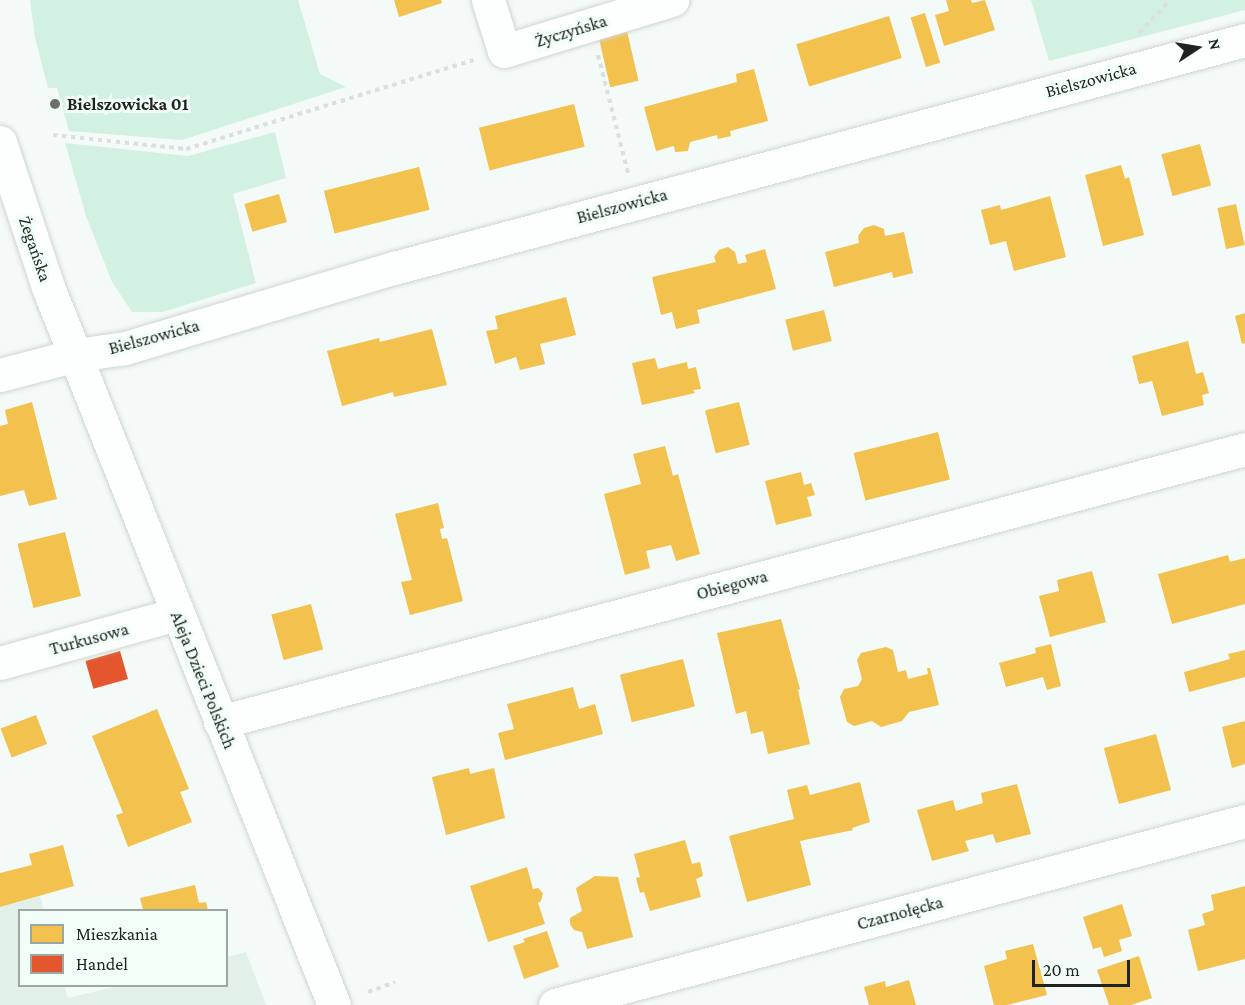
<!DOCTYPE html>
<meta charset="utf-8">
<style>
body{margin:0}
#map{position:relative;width:1245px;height:1005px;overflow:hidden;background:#f4faf7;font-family:"Crimson Pro",serif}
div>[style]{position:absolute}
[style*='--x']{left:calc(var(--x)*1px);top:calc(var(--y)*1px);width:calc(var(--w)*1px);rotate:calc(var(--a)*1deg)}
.built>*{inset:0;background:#e2f0ea}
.green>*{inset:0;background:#d3f1e3}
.homes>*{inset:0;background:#f2c14e;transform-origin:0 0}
.shops>*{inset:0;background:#e4572e;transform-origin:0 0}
.path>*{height:4px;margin-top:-2px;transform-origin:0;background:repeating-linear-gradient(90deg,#dcdfde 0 4.5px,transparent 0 9px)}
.roads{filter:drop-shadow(0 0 2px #d0d5d2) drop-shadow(0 0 2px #d0d5d2)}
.minor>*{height:33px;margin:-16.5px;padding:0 16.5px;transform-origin:16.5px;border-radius:16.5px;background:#fdfefe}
.tertiary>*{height:33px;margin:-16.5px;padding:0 16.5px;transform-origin:16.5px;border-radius:16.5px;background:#fdfefe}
.dots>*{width:16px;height:16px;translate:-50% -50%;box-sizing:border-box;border:3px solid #f0fef7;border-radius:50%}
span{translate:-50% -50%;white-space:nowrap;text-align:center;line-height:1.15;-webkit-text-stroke:6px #f0fef7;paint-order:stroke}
.street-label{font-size:18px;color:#1f2422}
.poi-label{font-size:18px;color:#1f2422;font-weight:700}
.left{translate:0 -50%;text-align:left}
.legend{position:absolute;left:18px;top:909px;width:210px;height:78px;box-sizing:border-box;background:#f0fef7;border:2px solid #9ca7a2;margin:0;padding:8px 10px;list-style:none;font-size:18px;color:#1f2422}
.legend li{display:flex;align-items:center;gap:12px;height:30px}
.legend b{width:30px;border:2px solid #9ca7a2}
.north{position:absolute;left:1167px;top:18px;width:60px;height:60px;-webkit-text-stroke:4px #f0fef7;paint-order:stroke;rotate:78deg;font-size:16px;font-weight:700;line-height:24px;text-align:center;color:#1f2422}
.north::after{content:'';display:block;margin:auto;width:21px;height:27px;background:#1f2422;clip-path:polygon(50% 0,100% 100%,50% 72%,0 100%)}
.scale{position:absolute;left:1032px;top:960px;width:98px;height:27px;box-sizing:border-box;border:3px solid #1f2422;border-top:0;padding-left:8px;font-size:18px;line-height:21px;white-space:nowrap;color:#1f2422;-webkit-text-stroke:4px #f0fef7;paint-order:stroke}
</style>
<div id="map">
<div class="built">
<i style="clip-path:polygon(40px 896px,44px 910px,20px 910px,20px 986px,64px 986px,68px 998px,118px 986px,226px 986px,227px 957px,246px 952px,266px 1005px,0 1005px,0 907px)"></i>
</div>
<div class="green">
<i style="clip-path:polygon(30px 0,298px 0,320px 74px,346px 87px,182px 140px,69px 131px,57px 88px,48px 88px,35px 38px)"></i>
<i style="clip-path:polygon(1031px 0,1245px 0,1245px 10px,1049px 61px)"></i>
<i style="clip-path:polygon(275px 132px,286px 178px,233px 194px,256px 283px,163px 312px,132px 312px,112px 282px,86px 216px,65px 143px,188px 156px)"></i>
</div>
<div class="homes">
<i style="clip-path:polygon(394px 0,441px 0,442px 3px,399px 17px)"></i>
<i style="clip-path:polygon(946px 0,971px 0,972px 3px,985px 0,995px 30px,944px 46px,935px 15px,949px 11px)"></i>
<i style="left:925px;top:13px;width:52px;height:15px;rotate:73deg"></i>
<i style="left:889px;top:16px;width:44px;height:97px;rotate:73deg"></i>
<i style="left:627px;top:31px;width:51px;height:29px;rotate:77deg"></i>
<i style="clip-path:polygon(754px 69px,768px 121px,730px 131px,731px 136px,718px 139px,717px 135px,690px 142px,688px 151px,675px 152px,674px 146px,656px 151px,644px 107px,737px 82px,736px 74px)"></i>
<i style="left:574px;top:104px;width:44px;height:98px;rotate:76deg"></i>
<i style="left:1200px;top:144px;width:43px;height:40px;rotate:75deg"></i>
<i style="clip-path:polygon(1121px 165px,1125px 179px,1129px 177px,1144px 235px,1103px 246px,1085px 175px)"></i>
<i style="left:419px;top:167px;width:44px;height:98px;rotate:76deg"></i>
<i style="left:279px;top:194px;width:29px;height:36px;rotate:74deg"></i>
<i style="clip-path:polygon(1050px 196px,1066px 257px,1014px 271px,1006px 241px,990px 245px,981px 210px,1000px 205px,1001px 210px)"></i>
<i style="left:1236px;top:204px;width:42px;height:19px;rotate:78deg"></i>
<i style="clip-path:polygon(874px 225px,884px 229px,885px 236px,904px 232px,913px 273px,893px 278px,892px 272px,834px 287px,825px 252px,859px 243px,858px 236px,864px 228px)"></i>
<i style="clip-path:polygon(728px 247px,735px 252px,738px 264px,747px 262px,745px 255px,765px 249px,776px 289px,697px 310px,700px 323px,676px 329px,672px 312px,661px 315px,652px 277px,716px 262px,714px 257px,719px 250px)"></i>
<i style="clip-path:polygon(566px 297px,576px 335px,540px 344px,545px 364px,520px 370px,516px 357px,495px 364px,486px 331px,498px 329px,495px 316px)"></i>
<i style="left:824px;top:310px;width:32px;height:40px;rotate:76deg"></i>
<i style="clip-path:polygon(1245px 313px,1245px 343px,1242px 344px,1235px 316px)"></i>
<i style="clip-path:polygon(432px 329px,447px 385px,394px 397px,393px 392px,342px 406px,327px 351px,379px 338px,380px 342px)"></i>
<i style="clip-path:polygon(1188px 341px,1196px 374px,1203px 372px,1209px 393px,1202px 395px,1204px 405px,1162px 416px,1152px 381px,1139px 384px,1132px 356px)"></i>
<i style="clip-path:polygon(655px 358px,658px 369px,687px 362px,688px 369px,696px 367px,701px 389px,693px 390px,695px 393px,642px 405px,632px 363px)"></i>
<i style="clip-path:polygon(32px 402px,57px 499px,29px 506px,24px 490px,0 496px,0 426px,8px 424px,5px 410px)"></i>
<i style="left:739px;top:402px;width:44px;height:35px;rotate:76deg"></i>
<i style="left:938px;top:432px;width:49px;height:87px;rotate:76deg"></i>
<i style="clip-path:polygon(665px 446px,673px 476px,678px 474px,700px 554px,676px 561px,671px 545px,646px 551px,650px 568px,625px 575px,604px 494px,641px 484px,633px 454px)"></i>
<i style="clip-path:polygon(801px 472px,804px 485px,811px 483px,815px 495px,807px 497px,812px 516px,776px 525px,765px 481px)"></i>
<i style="clip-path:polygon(438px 503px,444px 528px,440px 529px,442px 539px,447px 538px,463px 601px,410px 615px,401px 582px,412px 580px,395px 514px)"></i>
<i style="left:65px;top:532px;width:66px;height:49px;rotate:76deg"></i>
<i style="clip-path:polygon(1228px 555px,1230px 562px,1245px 558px,1245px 604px,1172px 624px,1158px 574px)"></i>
<i style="clip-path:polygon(1092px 571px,1106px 622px,1050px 637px,1039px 596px,1059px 591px,1057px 580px)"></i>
<i style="left:311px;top:604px;width:47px;height:41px;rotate:75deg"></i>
<i style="clip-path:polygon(781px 619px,800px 689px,798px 690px,810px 744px,768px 754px,763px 731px,751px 734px,746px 711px,736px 714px,717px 633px)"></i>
<i style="clip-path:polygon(1051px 644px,1061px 686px,1047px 690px,1043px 677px,1006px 687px,999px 663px,1036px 653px,1035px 648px)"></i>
<i style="clip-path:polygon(886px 647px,893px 650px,898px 672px,906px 670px,908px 679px,928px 674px,927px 668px,930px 668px,939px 705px,909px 712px,902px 721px,881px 727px,872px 721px,854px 726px,847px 722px,840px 697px,844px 689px,858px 686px,862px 679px,857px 660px,861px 653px)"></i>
<i style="clip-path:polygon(1245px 650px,1245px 677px,1189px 692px,1184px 672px,1230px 659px,1228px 654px)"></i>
<i style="left:683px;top:659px;width:49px;height:65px;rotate:76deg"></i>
<i style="clip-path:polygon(573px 687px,579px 709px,595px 704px,603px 734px,505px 760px,498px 733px,514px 729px,507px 704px)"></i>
<i style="clip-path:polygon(157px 709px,189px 789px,180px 792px,192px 822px,128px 847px,116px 815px,123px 813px,92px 736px)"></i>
<i style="left:36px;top:715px;width:31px;height:38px;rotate:69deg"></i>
<i style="clip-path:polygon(1245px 721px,1245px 764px,1232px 768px,1222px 727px)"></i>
<i style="left:1156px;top:734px;width:58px;height:54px;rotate:75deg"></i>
<i style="clip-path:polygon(469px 768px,470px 774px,494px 768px,505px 818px,446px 835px,432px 777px)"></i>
<i style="clip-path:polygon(860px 782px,870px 822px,852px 828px,853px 830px,800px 841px,811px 885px,747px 902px,729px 836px,794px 819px,787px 790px,807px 785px,810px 795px)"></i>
<i style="clip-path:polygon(1017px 784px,1031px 834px,996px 843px,993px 834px,965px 841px,969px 851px,932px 861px,917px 810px,953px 800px,956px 811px,983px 803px,981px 793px)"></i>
<i style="clip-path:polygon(685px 840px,692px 864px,700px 862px,703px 876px,696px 879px,701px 897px,650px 911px,644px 892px,640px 893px,636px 878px,640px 877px,634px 854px)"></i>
<i style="clip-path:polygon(63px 845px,74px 886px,0 907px,0 873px,32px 865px,29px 854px)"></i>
<i style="clip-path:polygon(527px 867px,533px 889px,538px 888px,543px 893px,541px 901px,538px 903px,545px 924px,488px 942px,470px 886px)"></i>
<i style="clip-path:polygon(595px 876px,618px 877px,633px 937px,587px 949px,582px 932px,574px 930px,570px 924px,570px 918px,582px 911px,576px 888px)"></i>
<i style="clip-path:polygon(195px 885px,199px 903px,206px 902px,208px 910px,143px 910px,140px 898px)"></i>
<i style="clip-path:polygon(1245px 886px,1245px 959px,1198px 971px,1188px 930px,1205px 925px,1202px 914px,1214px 910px,1211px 895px)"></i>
<i style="clip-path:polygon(1122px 904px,1132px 936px,1119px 940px,1122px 951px,1104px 957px,1101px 947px,1093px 949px,1083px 917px)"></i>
<i style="clip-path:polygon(547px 931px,559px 967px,524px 979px,513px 946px,525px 942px,523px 939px)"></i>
<i style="clip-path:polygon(1033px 944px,1047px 995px,1007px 1005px,994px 1005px,984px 966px,1007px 959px,1005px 951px)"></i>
<i style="clip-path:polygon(1139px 956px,1152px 998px,1131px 1005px,1109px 1005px,1097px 970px)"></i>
<i style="clip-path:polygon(909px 980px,916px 1005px,869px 1005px,864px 987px,885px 981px,886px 987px)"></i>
</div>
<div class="shops">
<i style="left:120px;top:651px;width:29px;height:36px;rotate:74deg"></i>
</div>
<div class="path">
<i style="--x:1139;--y:33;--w:45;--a:-46.8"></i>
<i style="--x:598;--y:55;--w:122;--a:75.7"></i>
<i style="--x:53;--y:135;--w:134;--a:6"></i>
<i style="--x:186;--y:149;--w:301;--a:-17.2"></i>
<i style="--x:368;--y:992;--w:29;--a:-20"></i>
</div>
<div class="roads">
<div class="minor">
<i style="--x:488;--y:0;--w:53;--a:72.6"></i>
<i style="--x:504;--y:51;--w:176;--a:-16.9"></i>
<i style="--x:0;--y:375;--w:79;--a:-14.7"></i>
<i style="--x:76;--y:355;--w:49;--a:-8.1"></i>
<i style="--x:125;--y:348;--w:281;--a:-16.6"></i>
<i style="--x:394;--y:268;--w:881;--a:-15"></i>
<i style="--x:0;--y:663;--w:184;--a:-15.5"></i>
<i style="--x:220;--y:722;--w:1061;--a:-14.91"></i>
<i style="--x:555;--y:1005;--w:714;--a:-14.93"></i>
</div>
<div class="tertiary">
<i style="--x:0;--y:142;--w:153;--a:71.7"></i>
<i style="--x:48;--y:287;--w:773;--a:68.28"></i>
</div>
</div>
<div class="dots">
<i style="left:55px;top:104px;background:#6a6f6d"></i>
</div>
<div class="street-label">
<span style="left:571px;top:31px;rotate:-17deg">Życzyńska</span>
<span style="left:1091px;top:80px;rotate:-15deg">Bielszowicka</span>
<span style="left:622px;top:206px;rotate:-15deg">Bielszowicka</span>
<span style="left:35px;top:249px;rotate:71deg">Żegańska</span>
<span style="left:154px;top:337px;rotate:-15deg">Bielszowicka</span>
<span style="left:732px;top:585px;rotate:-15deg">Obiegowa</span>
<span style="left:89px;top:639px;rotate:-15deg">Turkusowa</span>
<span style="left:203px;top:680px;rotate:68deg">Aleja Dzieci Polskich</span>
<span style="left:900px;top:913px;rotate:-15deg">Czarnołęcka</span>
</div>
<div class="poi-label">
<span class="left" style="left:67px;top:104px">Bielszowicka 01</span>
</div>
<ul class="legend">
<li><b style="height:16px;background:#f2c14e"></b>Mieszkania</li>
<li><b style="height:16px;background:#e4572e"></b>Handel</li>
</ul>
<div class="north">N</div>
<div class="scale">20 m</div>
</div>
